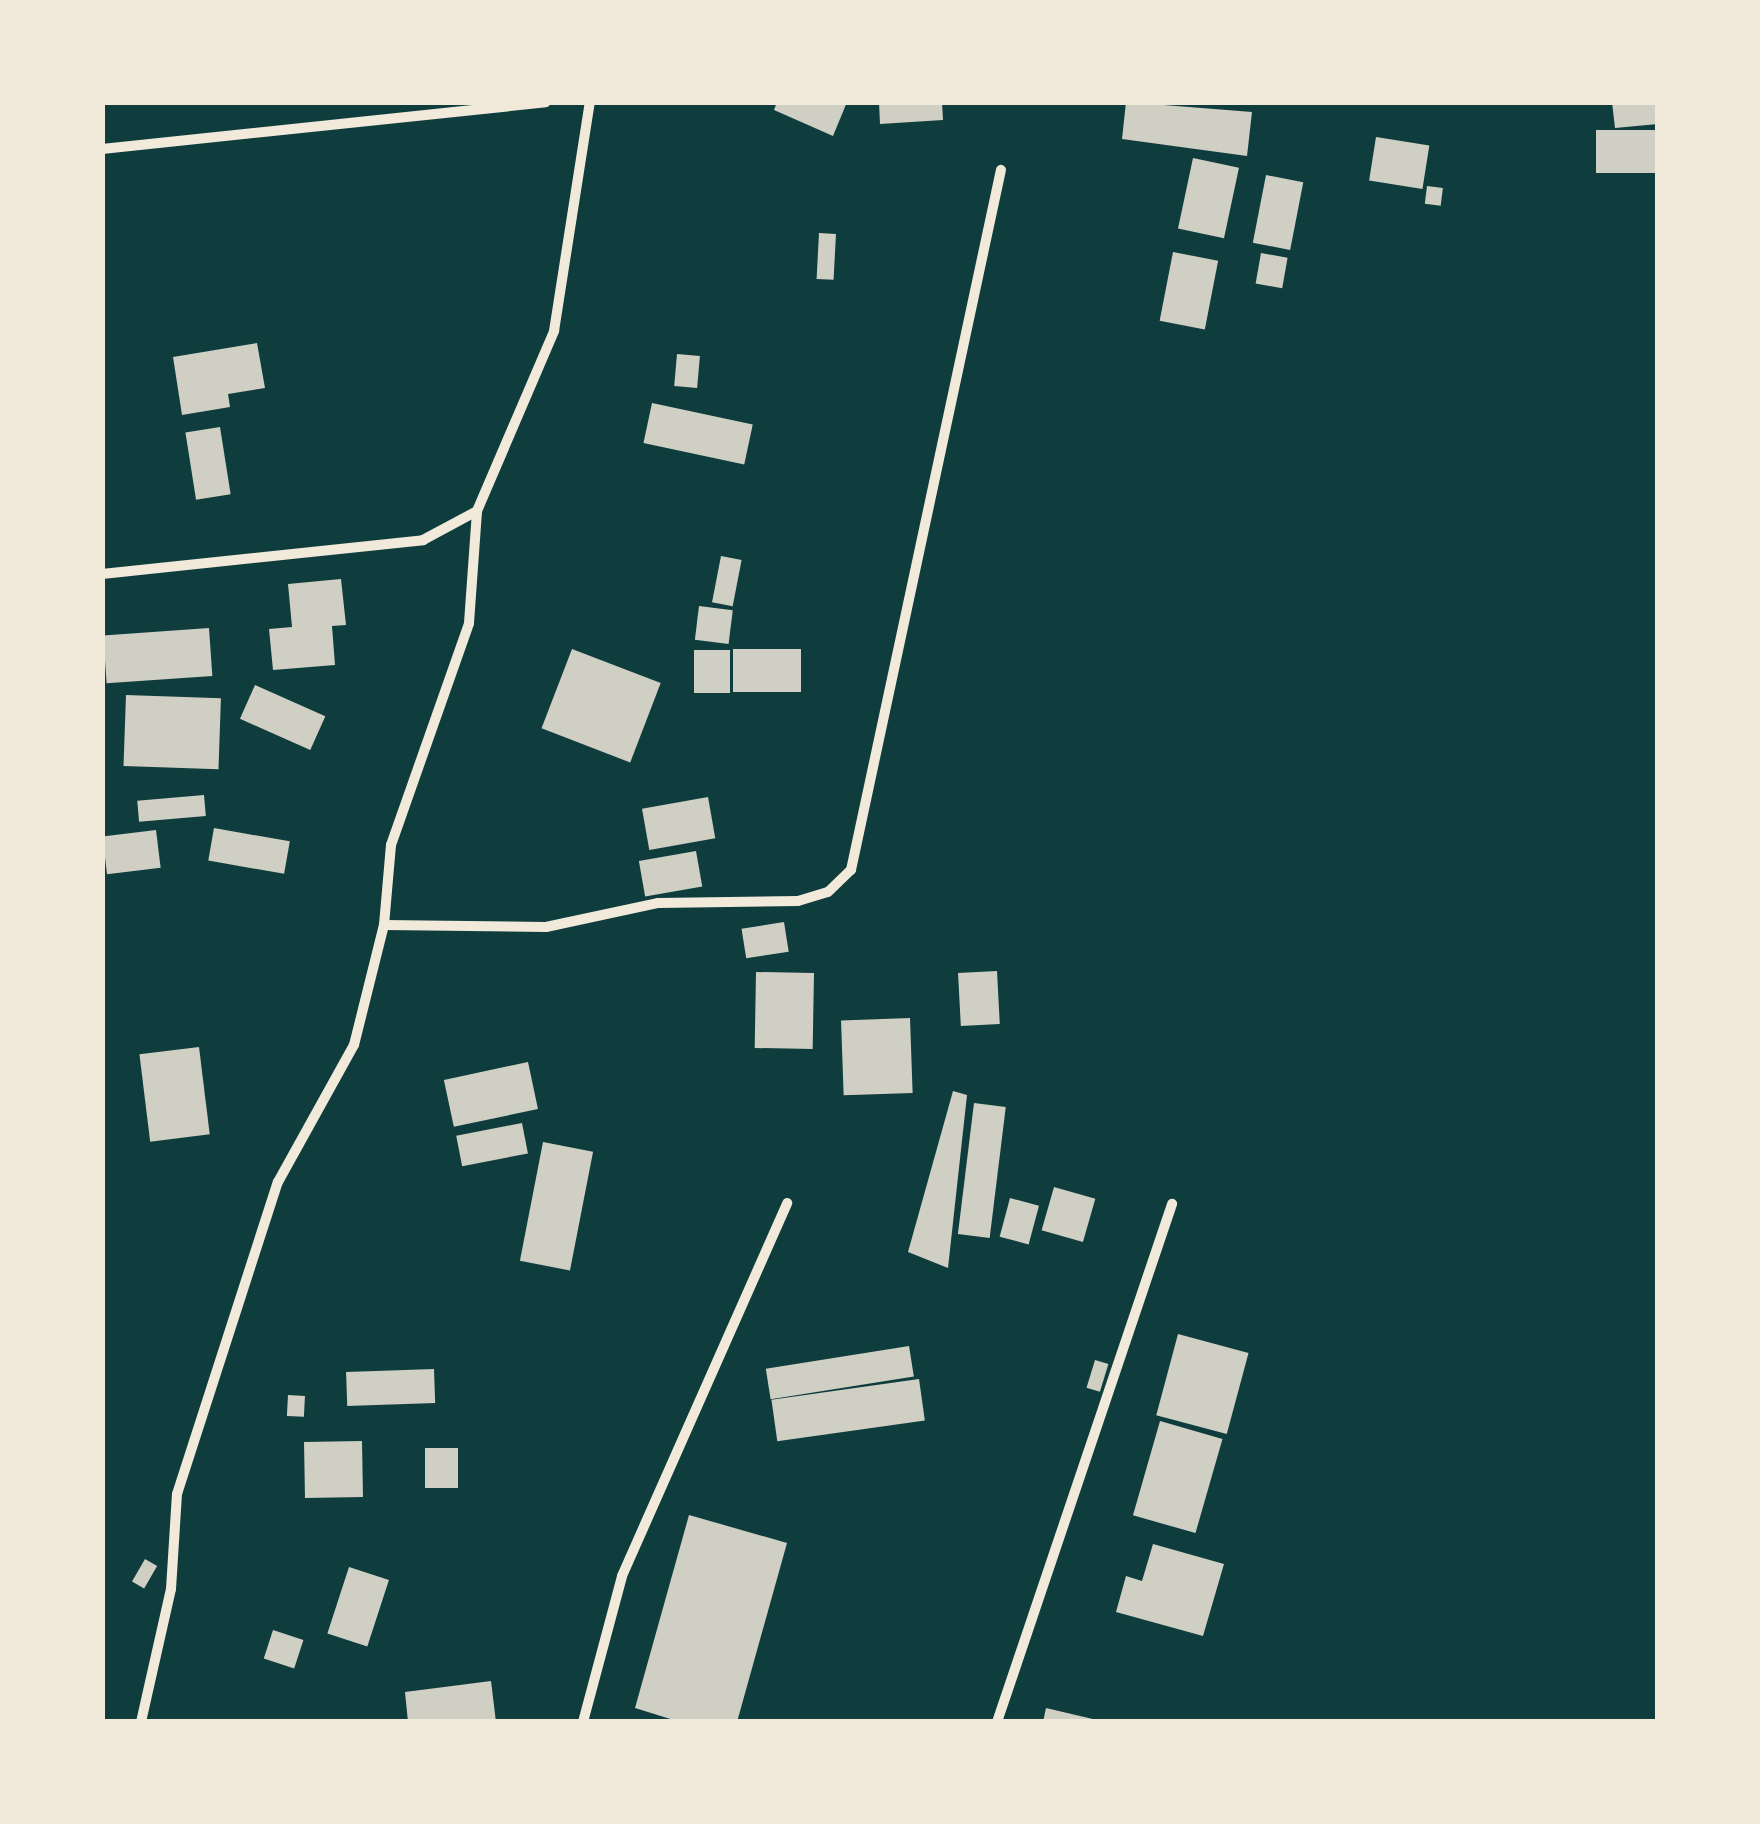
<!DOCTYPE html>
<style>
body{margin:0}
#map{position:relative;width:1760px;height:1824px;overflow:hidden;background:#0f3d3e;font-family:"Alegreya Sans",sans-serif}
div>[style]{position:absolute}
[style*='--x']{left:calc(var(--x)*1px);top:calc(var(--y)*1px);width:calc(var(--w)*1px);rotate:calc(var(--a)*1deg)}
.building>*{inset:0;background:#cfcfc3;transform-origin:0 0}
.minor>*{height:10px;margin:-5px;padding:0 5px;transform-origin:5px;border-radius:5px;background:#f1e9da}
span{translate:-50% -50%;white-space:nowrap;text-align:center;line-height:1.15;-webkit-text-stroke:10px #f1e9da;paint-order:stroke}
.frame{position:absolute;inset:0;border:105px solid #f1e9da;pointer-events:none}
</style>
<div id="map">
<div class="building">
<i style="clip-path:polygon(777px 102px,847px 102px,833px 136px,774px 110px)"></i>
<i style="clip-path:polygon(879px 102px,942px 102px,943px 120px,880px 124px)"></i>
<i style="clip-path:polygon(1126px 102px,1252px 112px,1247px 156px,1122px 139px)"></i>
<i style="clip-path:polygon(1612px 102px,1658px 102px,1658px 124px,1615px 128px)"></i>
<i style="left:1658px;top:130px;width:43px;height:62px;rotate:90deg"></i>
<i style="left:1376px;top:137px;width:54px;height:44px;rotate:9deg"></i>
<i style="left:1193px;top:158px;width:47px;height:72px;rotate:12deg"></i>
<i style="left:1266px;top:175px;width:38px;height:69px;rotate:11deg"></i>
<i style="left:1427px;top:186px;width:16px;height:18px;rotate:7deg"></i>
<i style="left:819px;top:233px;width:17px;height:46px;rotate:3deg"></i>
<i style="left:1173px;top:252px;width:46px;height:70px;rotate:11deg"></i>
<i style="left:1261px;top:253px;width:27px;height:31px;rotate:10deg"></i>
<i style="clip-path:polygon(257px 343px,265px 388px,228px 394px,230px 407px,182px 415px,173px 357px)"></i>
<i style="left:677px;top:354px;width:23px;height:32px;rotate:5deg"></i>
<i style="left:652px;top:403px;width:103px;height:41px;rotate:12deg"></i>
<i style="left:220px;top:427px;width:68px;height:35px;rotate:81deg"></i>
<i style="left:721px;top:556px;width:21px;height:47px;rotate:11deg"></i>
<i style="clip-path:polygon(341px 579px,346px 625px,332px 626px,335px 665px,273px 670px,269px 629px,292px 627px,288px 584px)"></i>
<i style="left:699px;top:606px;width:34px;height:34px;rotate:7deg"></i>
<i style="left:209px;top:628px;width:48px;height:106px;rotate:86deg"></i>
<i style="left:572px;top:649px;width:95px;height:85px;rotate:21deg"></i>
<i style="left:801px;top:649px;width:43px;height:68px;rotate:90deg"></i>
<i style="left:694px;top:650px;width:36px;height:43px"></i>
<i style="left:255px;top:685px;width:77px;height:37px;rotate:24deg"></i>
<i style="left:126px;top:695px;width:95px;height:71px;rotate:2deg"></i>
<i style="left:204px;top:795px;width:21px;height:67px;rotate:85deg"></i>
<i style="left:708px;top:797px;width:42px;height:67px;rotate:80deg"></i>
<i style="left:214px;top:828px;width:77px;height:33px;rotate:10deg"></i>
<i style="left:156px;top:830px;width:38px;height:54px;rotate:83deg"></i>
<i style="left:696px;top:851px;width:36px;height:58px;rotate:80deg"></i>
<i style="left:784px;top:922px;width:30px;height:43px;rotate:81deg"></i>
<i style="left:997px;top:971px;width:53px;height:39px;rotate:87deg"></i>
<i style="left:756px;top:972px;width:58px;height:76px;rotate:1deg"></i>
<i style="left:910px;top:1018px;width:75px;height:69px;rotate:88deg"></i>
<i style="left:199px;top:1047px;width:88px;height:60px;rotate:83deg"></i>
<i style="left:528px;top:1062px;width:48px;height:86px;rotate:78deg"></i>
<i style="clip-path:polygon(953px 1091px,967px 1095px,948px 1268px,908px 1252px)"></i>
<i style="left:974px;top:1103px;width:32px;height:132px;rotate:7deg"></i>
<i style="left:522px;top:1123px;width:31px;height:67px;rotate:79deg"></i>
<i style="left:543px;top:1142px;width:51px;height:121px;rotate:11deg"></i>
<i style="left:1054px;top:1187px;width:43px;height:45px;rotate:16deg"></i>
<i style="left:1010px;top:1198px;width:30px;height:40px;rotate:15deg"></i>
<i style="left:1178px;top:1334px;width:73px;height:84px;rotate:15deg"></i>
<i style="left:909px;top:1346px;width:31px;height:145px;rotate:81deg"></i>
<i style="left:1095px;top:1360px;width:14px;height:29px;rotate:17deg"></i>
<i style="left:434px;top:1369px;width:34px;height:88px;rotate:88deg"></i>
<i style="left:919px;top:1379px;width:42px;height:149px;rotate:82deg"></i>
<i style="left:288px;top:1395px;width:17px;height:21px;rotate:3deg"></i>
<i style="left:1160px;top:1421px;width:65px;height:98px;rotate:16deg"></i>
<i style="left:362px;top:1441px;width:56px;height:58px;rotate:89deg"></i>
<i style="left:425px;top:1448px;width:33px;height:40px"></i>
<i style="clip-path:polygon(689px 1515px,787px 1543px,737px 1722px,680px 1722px,635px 1708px)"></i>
<i style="clip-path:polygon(1153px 1544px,1224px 1564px,1203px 1636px,1116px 1612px,1126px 1576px,1142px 1581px)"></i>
<i style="left:145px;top:1559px;width:14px;height:26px;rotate:30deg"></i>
<i style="left:349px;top:1567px;width:42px;height:70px;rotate:18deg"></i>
<i style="left:273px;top:1630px;width:32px;height:30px;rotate:18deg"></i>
<i style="clip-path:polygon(491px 1681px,496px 1722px,408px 1722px,405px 1692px)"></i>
<i style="clip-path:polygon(1046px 1708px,1097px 1720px,1097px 1722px,1043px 1722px)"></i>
</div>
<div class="minor">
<i style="--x:102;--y:149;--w:446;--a:-6"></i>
<i style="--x:102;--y:574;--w:323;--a:-6"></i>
<i style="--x:423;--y:540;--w:61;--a:-28.2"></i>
<i style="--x:477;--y:511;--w:196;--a:-66.8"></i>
<i style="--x:554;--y:331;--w:232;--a:-81.1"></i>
<i style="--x:384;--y:925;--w:162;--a:0.7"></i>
<i style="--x:546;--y:927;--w:115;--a:-12.1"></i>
<i style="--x:658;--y:903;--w:140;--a:-0.8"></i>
<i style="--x:798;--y:901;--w:31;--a:-17"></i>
<i style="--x:828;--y:892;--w:32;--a:-44"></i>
<i style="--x:851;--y:870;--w:716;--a:-77.91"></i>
<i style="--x:141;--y:1722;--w:136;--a:-77.3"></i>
<i style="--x:171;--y:1589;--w:95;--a:-86.4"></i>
<i style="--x:177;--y:1494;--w:328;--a:-72.1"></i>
<i style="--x:278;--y:1182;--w:157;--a:-61"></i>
<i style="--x:354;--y:1045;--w:124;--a:-76"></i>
<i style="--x:384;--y:925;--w:80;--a:-85"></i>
<i style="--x:391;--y:845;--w:235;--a:-70.6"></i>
<i style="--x:469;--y:623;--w:112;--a:-85.9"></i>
<i style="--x:583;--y:1722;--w:151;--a:-75"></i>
<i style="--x:622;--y:1576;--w:408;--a:-66.1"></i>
<i style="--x:997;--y:1722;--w:547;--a:-71.33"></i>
</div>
<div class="frame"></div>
</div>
